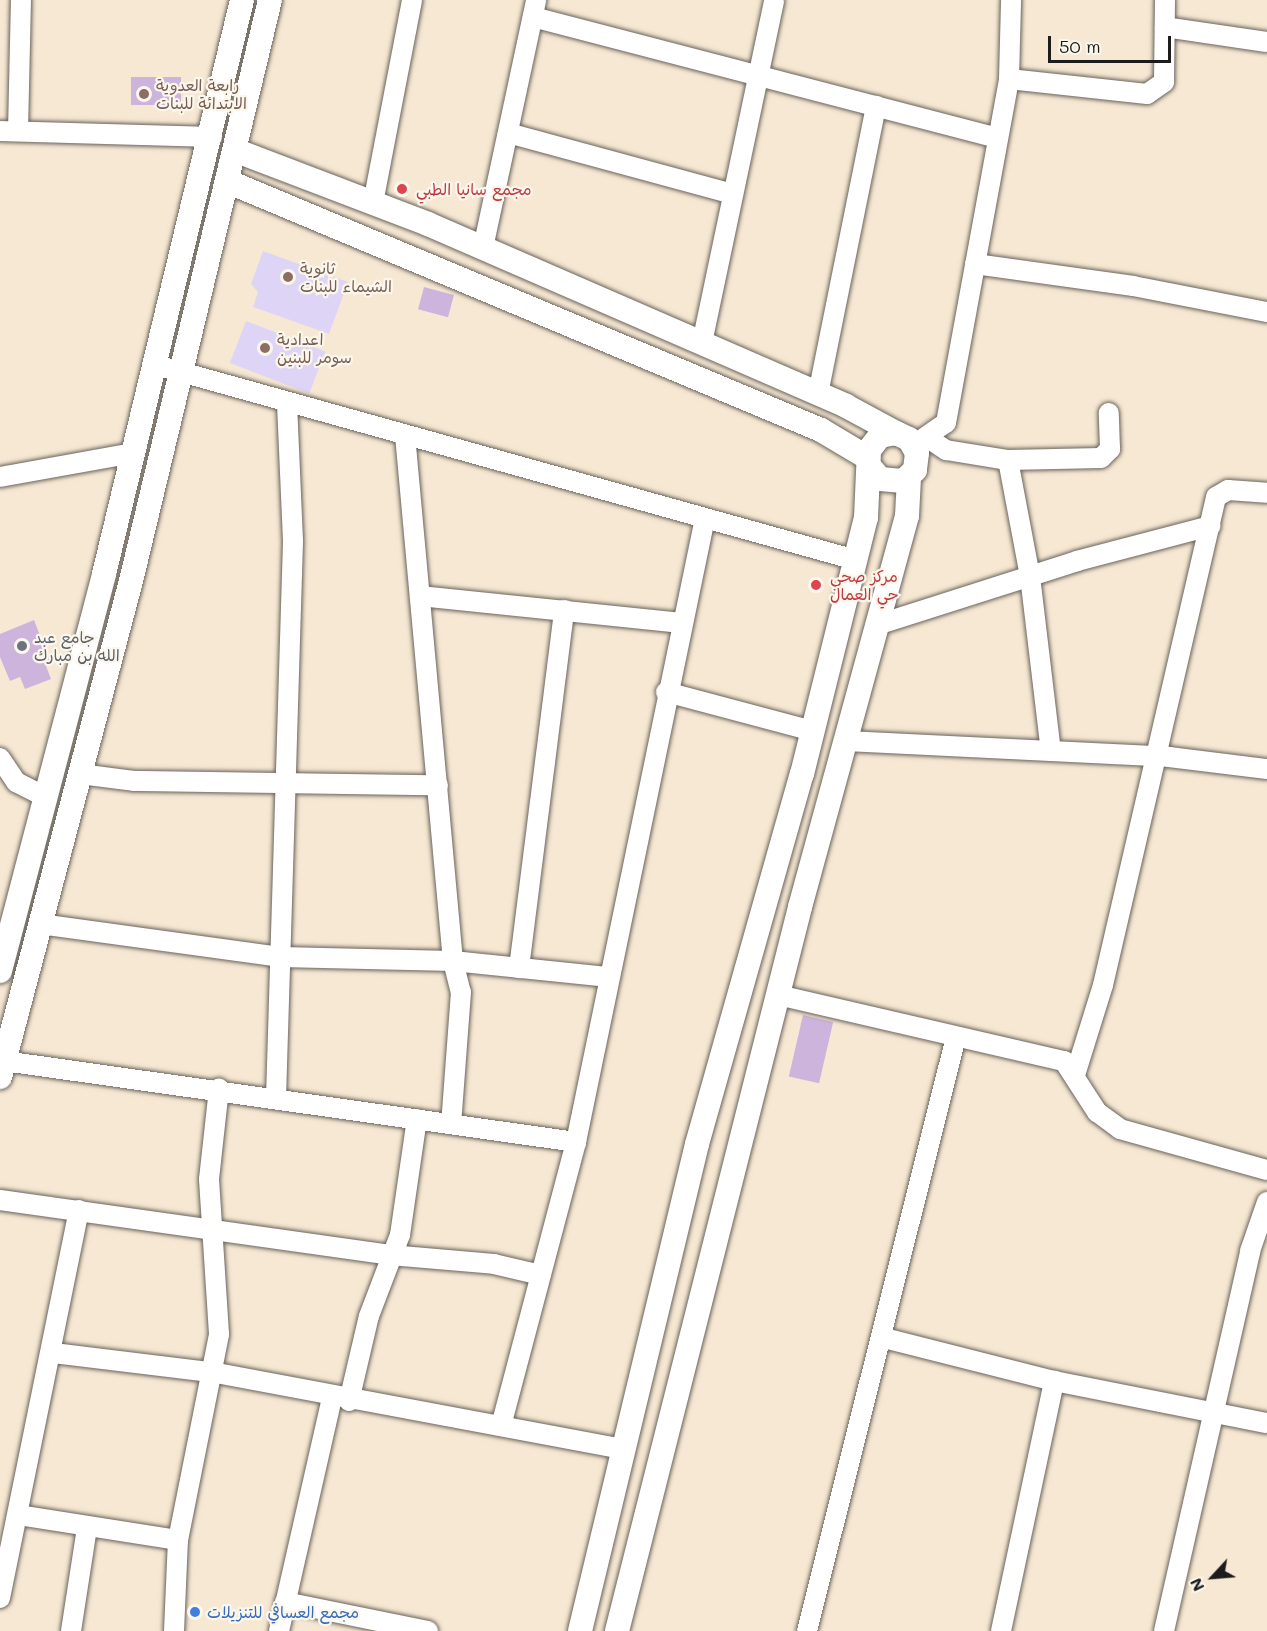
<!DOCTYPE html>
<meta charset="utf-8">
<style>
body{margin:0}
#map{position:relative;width:1267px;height:1631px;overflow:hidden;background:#f7e8d3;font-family:Mali,"Playpen Sans Arabic",sans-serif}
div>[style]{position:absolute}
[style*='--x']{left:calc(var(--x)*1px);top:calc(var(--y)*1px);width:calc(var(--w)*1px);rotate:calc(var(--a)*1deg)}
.built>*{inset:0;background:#ded5f6;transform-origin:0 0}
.building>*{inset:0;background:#ccb4dd;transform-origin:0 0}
.roads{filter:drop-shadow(0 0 2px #69635c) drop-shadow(0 0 2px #69635c)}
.minor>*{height:20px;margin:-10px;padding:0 10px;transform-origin:10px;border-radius:10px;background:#fff}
.tertiary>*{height:24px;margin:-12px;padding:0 12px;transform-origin:12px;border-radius:12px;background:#fff}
.dots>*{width:16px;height:16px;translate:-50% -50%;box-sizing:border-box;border:3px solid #fbf7ec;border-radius:50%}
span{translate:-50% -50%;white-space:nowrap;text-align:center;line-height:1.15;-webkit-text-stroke:4.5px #fbf7ec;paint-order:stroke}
.education-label{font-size:16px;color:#785e54}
.left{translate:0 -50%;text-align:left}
.health-label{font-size:16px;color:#be3a42}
.worship-label{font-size:16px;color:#5b616d}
.shop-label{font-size:16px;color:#366cbe}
.north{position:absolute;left:1183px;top:1547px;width:60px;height:60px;-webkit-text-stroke:4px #fbf7ec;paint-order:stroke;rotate:244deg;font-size:16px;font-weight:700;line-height:24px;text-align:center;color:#1c1c1c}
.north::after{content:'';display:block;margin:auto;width:21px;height:27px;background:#1c1c1c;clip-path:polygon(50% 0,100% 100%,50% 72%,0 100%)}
.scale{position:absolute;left:1048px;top:36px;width:123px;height:27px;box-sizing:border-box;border:3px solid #1c1c1c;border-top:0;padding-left:8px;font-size:18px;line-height:21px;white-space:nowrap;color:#1c1c1c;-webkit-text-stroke:4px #fbf7ec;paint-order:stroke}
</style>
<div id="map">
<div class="built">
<i style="clip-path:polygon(263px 251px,348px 282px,329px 334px,253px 307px,258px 292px,251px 284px)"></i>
<i style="left:246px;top:321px;width:85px;height:45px;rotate:21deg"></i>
</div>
<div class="building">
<i style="left:131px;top:77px;width:50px;height:28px"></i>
<i style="left:424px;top:287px;width:31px;height:23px;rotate:15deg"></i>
<i style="clip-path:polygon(34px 620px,51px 664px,46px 666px,51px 679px,25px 689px,20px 677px,10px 681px,0 657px,0 634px)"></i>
<i style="left:803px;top:1015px;width:31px;height:63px;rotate:13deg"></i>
</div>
<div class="roads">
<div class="minor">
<i style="--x:533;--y:17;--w:480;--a:14.6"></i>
<i style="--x:1165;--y:27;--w:103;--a:8.4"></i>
<i style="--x:1009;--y:79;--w:139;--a:6.2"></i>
<i style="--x:1147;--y:94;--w:21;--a:-35"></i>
<i style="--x:1164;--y:82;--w:82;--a:-89.3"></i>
<i style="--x:0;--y:131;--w:212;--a:1.6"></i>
<i style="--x:18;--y:131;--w:131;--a:-88.7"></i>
<i style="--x:508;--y:133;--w:232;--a:15.2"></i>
<i style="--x:373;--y:203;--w:207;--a:-79.1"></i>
<i style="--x:483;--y:248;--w:254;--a:-77.9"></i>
<i style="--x:975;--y:264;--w:160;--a:7.9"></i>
<i style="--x:1133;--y:286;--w:136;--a:11"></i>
<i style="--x:702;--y:343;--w:350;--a:-78.1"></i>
<i style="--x:156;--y:365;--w:727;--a:15.57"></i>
<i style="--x:818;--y:394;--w:294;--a:-78.6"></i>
<i style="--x:405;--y:435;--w:528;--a:84.79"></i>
<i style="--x:453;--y:961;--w:32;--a:76"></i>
<i style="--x:461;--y:992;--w:132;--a:94.3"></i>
<i style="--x:928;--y:438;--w:22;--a:34"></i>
<i style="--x:946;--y:450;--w:63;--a:9.2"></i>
<i style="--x:1008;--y:460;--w:118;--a:79.3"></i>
<i style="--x:1030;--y:576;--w:176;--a:83.2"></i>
<i style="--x:914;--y:445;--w:39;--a:-35"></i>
<i style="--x:946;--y:423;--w:350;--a:-79.6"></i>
<i style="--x:1009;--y:79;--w:79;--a:-88.5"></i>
<i style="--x:1008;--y:460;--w:93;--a:-1.2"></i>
<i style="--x:1101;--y:458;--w:13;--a:-45"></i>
<i style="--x:1110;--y:449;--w:36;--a:-92"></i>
<i style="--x:0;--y:477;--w:136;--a:-10.2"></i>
<i style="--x:420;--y:596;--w:263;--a:5.9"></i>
<i style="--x:877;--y:625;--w:210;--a:-17.7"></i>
<i style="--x:1077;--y:561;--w:138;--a:-14.7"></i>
<i style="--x:666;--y:692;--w:152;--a:14.9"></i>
<i style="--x:846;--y:741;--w:323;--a:2.8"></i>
<i style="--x:1169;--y:757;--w:99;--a:7"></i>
<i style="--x:0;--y:758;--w:29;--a:56"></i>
<i style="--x:16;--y:782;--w:34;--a:27"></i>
<i style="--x:80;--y:774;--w:54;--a:7.4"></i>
<i style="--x:134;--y:781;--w:304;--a:0.8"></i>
<i style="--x:40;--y:924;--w:242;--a:7.8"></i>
<i style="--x:280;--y:957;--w:173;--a:1.3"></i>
<i style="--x:453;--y:961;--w:157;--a:5.9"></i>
<i style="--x:519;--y:968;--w:361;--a:-82.8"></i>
<i style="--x:778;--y:995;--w:294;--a:13"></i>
<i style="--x:1064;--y:1061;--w:61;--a:57.1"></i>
<i style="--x:1097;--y:1112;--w:29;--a:36"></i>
<i style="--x:1120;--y:1129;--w:153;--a:15.6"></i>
<i style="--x:4;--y:1061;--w:578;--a:8.06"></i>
<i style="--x:1075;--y:1075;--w:94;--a:-72.7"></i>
<i style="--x:1103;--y:985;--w:501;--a:-76.96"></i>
<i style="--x:1216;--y:497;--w:14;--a:-30"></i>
<i style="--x:1228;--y:490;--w:39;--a:4"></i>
<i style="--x:276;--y:1098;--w:557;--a:-88.25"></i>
<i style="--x:293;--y:541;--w:139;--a:-92.5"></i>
<i style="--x:0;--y:1200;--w:394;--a:8"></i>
<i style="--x:390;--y:1255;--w:104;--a:4.9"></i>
<i style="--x:494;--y:1264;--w:48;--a:13.2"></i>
<i style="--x:884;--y:1338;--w:175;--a:14.2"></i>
<i style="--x:1054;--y:1381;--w:217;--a:11.2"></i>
<i style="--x:53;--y:1353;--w:159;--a:6.9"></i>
<i style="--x:211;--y:1372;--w:419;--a:10.6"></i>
<i style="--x:349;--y:1401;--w:87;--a:-76.8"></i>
<i style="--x:369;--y:1316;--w:87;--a:-69.1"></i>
<i style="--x:400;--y:1235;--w:117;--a:-81.7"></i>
<i style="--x:501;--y:1426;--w:294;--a:-75.2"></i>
<i style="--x:576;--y:1142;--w:637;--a:-78.32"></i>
<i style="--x:18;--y:1515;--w:162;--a:8.9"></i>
<i style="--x:0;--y:1598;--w:396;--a:-78.5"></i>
<i style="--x:285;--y:1602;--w:146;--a:11.5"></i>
<i style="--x:71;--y:1631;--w:104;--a:-81.2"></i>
<i style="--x:174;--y:1631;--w:91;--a:-87.5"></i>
<i style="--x:178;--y:1540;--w:210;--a:-78.7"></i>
<i style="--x:219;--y:1334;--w:155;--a:-93.7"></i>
<i style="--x:209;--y:1179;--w:91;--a:-83.7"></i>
<i style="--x:279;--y:1631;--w:239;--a:-77.2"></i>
<i style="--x:807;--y:1631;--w:612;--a:-75.92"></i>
<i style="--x:1001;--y:1631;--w:256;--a:-78"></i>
<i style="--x:1164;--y:1631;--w:390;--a:-77.2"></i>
<i style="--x:1250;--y:1251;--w:52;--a:-70.9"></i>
</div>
<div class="tertiary">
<i style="--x:237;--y:151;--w:204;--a:20.9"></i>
<i style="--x:428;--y:224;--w:456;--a:23.5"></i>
<i style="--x:846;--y:406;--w:57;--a:28.4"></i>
<i style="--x:229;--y:182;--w:642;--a:22.73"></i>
<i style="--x:821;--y:430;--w:55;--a:30.8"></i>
<i style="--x:0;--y:971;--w:410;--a:-75.3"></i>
<i style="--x:104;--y:574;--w:590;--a:-76.48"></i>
<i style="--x:0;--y:1077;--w:513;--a:-75.21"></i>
<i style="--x:131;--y:581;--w:597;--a:-76.55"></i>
<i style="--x:580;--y:1631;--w:501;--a:-76.49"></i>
<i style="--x:697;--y:1144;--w:385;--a:-74.2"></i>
<i style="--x:802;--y:774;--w:264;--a:-76"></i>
<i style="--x:866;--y:518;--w:68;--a:-87.5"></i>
<i style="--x:869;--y:450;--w:18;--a:-52"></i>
<i style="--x:880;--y:436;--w:16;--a:-11"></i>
<i style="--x:896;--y:433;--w:14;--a:25"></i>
<i style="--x:909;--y:439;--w:16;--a:60"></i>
<i style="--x:917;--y:453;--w:17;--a:97"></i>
<i style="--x:915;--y:470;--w:16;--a:137"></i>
<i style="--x:903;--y:481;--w:23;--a:-175"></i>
<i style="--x:880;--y:479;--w:16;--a:-130"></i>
<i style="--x:617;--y:1631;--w:747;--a:-75.81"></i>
<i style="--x:800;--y:907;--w:405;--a:-74.7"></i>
<i style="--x:907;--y:516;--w:39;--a:-87"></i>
</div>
</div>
<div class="dots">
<i style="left:144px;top:94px;background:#8d6e63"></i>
<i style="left:402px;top:189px;background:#e0444e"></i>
<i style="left:288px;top:277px;background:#8d6e63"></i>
<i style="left:265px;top:348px;background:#8d6e63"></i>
<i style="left:816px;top:585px;background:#e0444e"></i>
<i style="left:22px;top:646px;background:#6b7280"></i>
<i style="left:195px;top:1612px;background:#3f7fe0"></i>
</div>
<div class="education-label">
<span class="left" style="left:156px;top:94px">رابعة العدوية<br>الابتدائة للبنات</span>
<span class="left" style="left:300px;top:277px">ثانوية<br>الشيماء للبنات</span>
<span class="left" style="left:277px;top:348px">اعدادية<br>سومر للبنين</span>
</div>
<div class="health-label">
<span class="left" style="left:416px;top:189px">مجمع سانيا الطبي</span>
<span class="left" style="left:830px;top:585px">مركز صحي<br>حي العمال</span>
</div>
<div class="worship-label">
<span class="left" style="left:34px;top:646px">جامع عبد<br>الله بن مبارك</span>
</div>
<div class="shop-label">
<span class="left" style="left:207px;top:1612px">مجمع العسافي للتنزيلات</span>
</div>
<div class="north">N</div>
<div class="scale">50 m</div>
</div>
